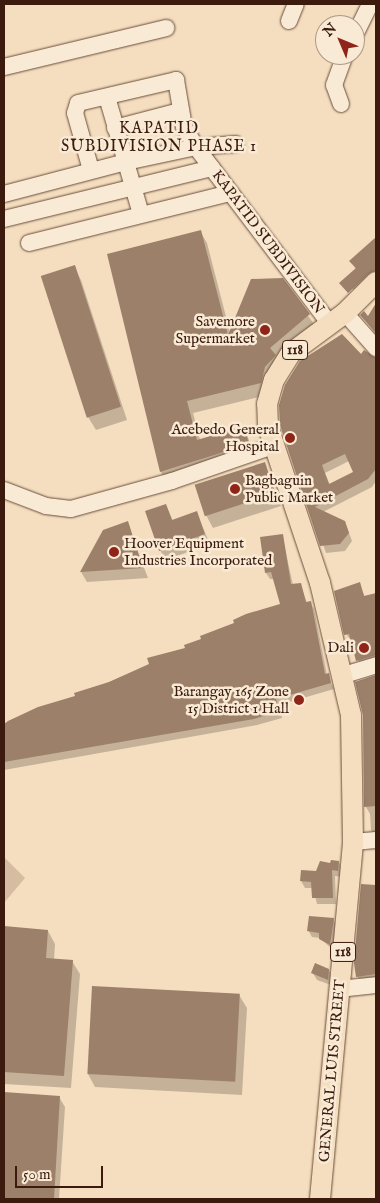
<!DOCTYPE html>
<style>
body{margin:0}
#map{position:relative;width:380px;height:1203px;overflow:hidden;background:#f5debf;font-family:"IM FELL English",serif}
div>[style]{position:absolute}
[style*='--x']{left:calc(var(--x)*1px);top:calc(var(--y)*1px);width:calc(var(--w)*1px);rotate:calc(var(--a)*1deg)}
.green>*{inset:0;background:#d6bda1}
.shadow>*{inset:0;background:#0003}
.building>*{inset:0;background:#9c806a;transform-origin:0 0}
.roads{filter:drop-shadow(0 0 1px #6a4c3a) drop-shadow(0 0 1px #6a4c3a)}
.minor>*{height:16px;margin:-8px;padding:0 8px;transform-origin:8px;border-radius:8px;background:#f8ead5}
.major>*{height:20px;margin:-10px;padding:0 10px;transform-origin:10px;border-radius:10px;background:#f5debf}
.dots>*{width:14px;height:14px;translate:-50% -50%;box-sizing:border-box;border:2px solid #f8ead5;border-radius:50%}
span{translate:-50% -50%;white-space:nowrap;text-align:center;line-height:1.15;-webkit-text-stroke:5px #f8ead5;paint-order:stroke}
.shield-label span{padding:1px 4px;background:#f8ead5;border:1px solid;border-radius:4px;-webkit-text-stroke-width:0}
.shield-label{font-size:14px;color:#3c1b0e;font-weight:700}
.street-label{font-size:15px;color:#3c1b0e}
.poi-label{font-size:15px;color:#3c1b0e}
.right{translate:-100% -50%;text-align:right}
.left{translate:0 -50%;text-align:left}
.neighbourhood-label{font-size:16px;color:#3c1b0e;letter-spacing:1px}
.frame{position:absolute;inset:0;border:5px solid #3c1b0e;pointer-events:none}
.north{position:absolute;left:315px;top:15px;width:50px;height:50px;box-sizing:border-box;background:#f8ead5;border:1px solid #ad9785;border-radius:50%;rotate:315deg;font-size:14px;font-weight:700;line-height:20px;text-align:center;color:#3c1b0e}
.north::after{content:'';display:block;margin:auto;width:18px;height:22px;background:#8f2418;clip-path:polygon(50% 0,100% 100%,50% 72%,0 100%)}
.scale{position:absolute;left:15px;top:1166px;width:88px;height:22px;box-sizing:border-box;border:2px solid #3c1b0e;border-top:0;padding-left:6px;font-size:15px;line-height:18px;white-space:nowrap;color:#3c1b0e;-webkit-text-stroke:4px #f8ead5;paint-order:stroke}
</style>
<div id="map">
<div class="green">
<i style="clip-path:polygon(4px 857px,25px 878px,4px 903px)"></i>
</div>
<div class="shadow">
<i style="clip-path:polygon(200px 231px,207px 243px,230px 332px,282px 279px,316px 327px,267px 395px,193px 413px,200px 440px,244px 427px,255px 456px,168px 484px,161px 472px,108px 255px)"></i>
<i style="clip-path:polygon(376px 238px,376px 281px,362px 293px,350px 288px,356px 270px,351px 261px)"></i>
<i style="clip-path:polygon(74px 267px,81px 280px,127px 420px,96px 430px,88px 417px)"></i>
<i style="clip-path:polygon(376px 307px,376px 335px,362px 315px,368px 318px)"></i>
<i style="clip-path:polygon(evenodd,342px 335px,376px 369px,376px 481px,372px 487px,323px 512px,345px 522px,352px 541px,345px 551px,326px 553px,281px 425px,342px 335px,349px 461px,355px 473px,330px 485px,325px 473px,349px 461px)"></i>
<i style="clip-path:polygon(264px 463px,281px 506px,213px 528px,206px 515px)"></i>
<i style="clip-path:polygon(166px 505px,173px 521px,196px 512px,210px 544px,166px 560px,160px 550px)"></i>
<i style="clip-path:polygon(127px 523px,148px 578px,87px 582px,81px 572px,104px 531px)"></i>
<i style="clip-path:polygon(282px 535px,293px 585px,300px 584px,307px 603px,310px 602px,314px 609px,327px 675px,334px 689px,279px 705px,282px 718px,257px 725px,4px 770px,4px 726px,150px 665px,282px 605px,274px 579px,270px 579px,266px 573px)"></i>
<i style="clip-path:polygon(359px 583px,365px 597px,376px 594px,376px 664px,361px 668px,352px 642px,346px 634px)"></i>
<i style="clip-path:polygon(376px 676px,376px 838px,371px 830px,370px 814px,366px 807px,364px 714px,357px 683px)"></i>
<i style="clip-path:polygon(339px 862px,342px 869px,342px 877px,335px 876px,336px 904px,317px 904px,313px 888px,305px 888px,301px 881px)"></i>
<i style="clip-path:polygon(362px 886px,376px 886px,376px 982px,361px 984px,357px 976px)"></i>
<i style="clip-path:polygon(333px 919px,337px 926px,334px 951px,320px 938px,312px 937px,308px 930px)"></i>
<i style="clip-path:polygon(4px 927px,48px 931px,55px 944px,54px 960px,72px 961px,80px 974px,71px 1088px,4px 1084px)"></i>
<i style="clip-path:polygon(329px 970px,332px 976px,331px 985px,317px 980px,313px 973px)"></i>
<i style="clip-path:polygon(239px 995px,247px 1008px,242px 1095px,95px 1087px,88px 1074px)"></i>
<i style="clip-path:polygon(4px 1094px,59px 1097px,65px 1107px,59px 1199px,4px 1199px)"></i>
</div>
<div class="building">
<i style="clip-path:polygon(201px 230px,228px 335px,251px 279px,283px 278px,310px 314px,270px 348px,276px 355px,265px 367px,261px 383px,187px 401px,197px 440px,244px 426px,249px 444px,160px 472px,107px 254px)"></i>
<i style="clip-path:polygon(376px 237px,376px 270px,368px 274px,348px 293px,339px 283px,356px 268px,349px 261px)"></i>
<i style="left:75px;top:265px;width:149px;height:36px;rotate:72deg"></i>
<i style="clip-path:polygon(376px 303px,376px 333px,360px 315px,364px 311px,368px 316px)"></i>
<i style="clip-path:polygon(evenodd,342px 334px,361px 354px,364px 350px,376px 358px,376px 469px,368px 479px,315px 507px,345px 521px,349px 533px,340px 544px,320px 546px,280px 425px,279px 405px,285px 385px,300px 361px,342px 334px,345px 454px,353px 472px,329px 484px,322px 465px,345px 454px)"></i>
<i style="left:265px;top:462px;width:33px;height:74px;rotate:72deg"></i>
<i style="clip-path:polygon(166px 504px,172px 520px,197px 511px,205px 534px,159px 551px,145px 511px)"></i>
<i style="clip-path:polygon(128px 521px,143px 568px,80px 572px,103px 530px)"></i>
<i style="clip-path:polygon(283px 534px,291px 584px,301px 583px,306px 602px,311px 601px,325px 674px,329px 673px,331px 683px,276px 699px,279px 711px,254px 719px,4px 762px,4px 724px,8px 721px,38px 707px,75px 696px,74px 693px,109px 682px,149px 664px,147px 658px,185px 648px,184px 645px,201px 639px,200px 636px,234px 623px,233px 620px,246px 614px,280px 604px,271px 572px,265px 573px,260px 537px)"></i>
<i style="clip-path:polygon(360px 582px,364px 596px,376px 593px,376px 655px,356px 661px,349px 634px,344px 635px,334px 591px)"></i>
<i style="clip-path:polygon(376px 675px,376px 806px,364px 807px,363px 715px,355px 682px)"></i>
<i style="clip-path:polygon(331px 860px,339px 861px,338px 871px,332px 870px,333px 898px,312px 898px,311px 882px,300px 881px,301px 870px,316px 871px,320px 861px,330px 863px)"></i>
<i style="clip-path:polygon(361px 884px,376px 885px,376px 974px,356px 977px,354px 963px)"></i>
<i style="clip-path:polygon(309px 916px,334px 918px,330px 945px,319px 939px,319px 933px,307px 931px)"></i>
<i style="clip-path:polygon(4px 926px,48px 930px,46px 958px,73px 960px,64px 1076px,4px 1072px)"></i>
<i style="clip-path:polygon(315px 963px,329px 969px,328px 980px,311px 973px)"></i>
<i style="left:92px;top:986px;width:148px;height:88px;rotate:3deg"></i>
<i style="clip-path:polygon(4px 1092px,60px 1096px,54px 1199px,4px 1199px)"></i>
</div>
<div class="roads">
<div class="minor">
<i style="--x:289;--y:21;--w:18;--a:-68"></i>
<i style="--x:355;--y:35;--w:34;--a:-64"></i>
<i style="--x:4;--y:67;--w:167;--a:-13.5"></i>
<i style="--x:107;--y:97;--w:122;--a:73.8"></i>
<i style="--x:341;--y:104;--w:20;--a:-110"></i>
<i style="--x:334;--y:85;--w:32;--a:-70"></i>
<i style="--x:115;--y:128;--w:67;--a:-14.7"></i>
<i style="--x:91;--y:170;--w:59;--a:-105.7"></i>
<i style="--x:75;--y:113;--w:10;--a:-73"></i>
<i style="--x:78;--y:103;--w:101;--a:-13.2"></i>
<i style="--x:176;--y:80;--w:48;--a:80.3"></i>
<i style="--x:184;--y:127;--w:23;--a:59"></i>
<i style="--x:196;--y:147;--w:222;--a:52.9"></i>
<i style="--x:4;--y:194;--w:126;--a:-14.7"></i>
<i style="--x:126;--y:162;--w:72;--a:-12.1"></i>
<i style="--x:196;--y:147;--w:40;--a:-4.3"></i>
<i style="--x:4;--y:219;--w:214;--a:-13.8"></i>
<i style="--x:29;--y:243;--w:207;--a:-14"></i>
<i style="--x:345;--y:313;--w:47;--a:48.5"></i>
<i style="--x:4;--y:490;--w:45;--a:20.9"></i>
<i style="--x:46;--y:506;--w:25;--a:7"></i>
<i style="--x:71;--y:509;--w:105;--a:-15.5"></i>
<i style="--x:172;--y:481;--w:107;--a:-19.1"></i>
<i style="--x:344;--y:675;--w:34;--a:-17"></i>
<i style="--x:353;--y:842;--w:23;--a:-5"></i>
<i style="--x:339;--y:989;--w:37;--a:-6"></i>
</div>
<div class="major">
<i style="--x:320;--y:1199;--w:359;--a:-84.7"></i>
<i style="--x:353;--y:842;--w:127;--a:-90.9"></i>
<i style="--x:351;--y:715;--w:136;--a:-103.2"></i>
<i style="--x:320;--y:583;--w:164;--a:-108.4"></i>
<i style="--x:268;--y:427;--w:23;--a:-92"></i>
<i style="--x:267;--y:404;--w:25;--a:-74"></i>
<i style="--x:274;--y:380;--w:32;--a:-58"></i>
<i style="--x:291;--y:353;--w:67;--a:-36.5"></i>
<i style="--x:345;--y:313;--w:44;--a:-45"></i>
</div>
</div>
<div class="dots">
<i style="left:265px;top:330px;background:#8f2418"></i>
<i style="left:290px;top:438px;background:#8f2418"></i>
<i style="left:235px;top:489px;background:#8f2418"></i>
<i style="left:114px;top:552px;background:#8f2418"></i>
<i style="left:364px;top:648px;background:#8f2418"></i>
<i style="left:299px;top:700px;background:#8f2418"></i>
</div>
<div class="shield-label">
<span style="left:295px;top:350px">118</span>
<span style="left:343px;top:952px">118</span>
</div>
<div class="street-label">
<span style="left:268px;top:242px;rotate:53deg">KAPATID SUBDIVISION</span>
<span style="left:332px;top:1071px;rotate:-85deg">GENERAL LUIS STREET</span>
</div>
<div class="poi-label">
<span class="right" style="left:255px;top:330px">Savemore<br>Supermarket</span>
<span class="right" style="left:279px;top:438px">Acebedo General<br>Hospital</span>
<span class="left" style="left:245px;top:489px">Bagbaguin<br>Public Market</span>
<span class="left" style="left:124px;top:552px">Hoover Equipment<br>Industries Incorporated</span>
<span class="right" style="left:354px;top:648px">Dali</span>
<span class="right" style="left:289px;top:700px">Barangay 165 Zone<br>15 District 1 Hall</span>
</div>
<div class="neighbourhood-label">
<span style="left:159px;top:138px">KAPATID<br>SUBDIVISION PHASE 1</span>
</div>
<div class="frame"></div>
<div class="north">N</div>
<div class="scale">50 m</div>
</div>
